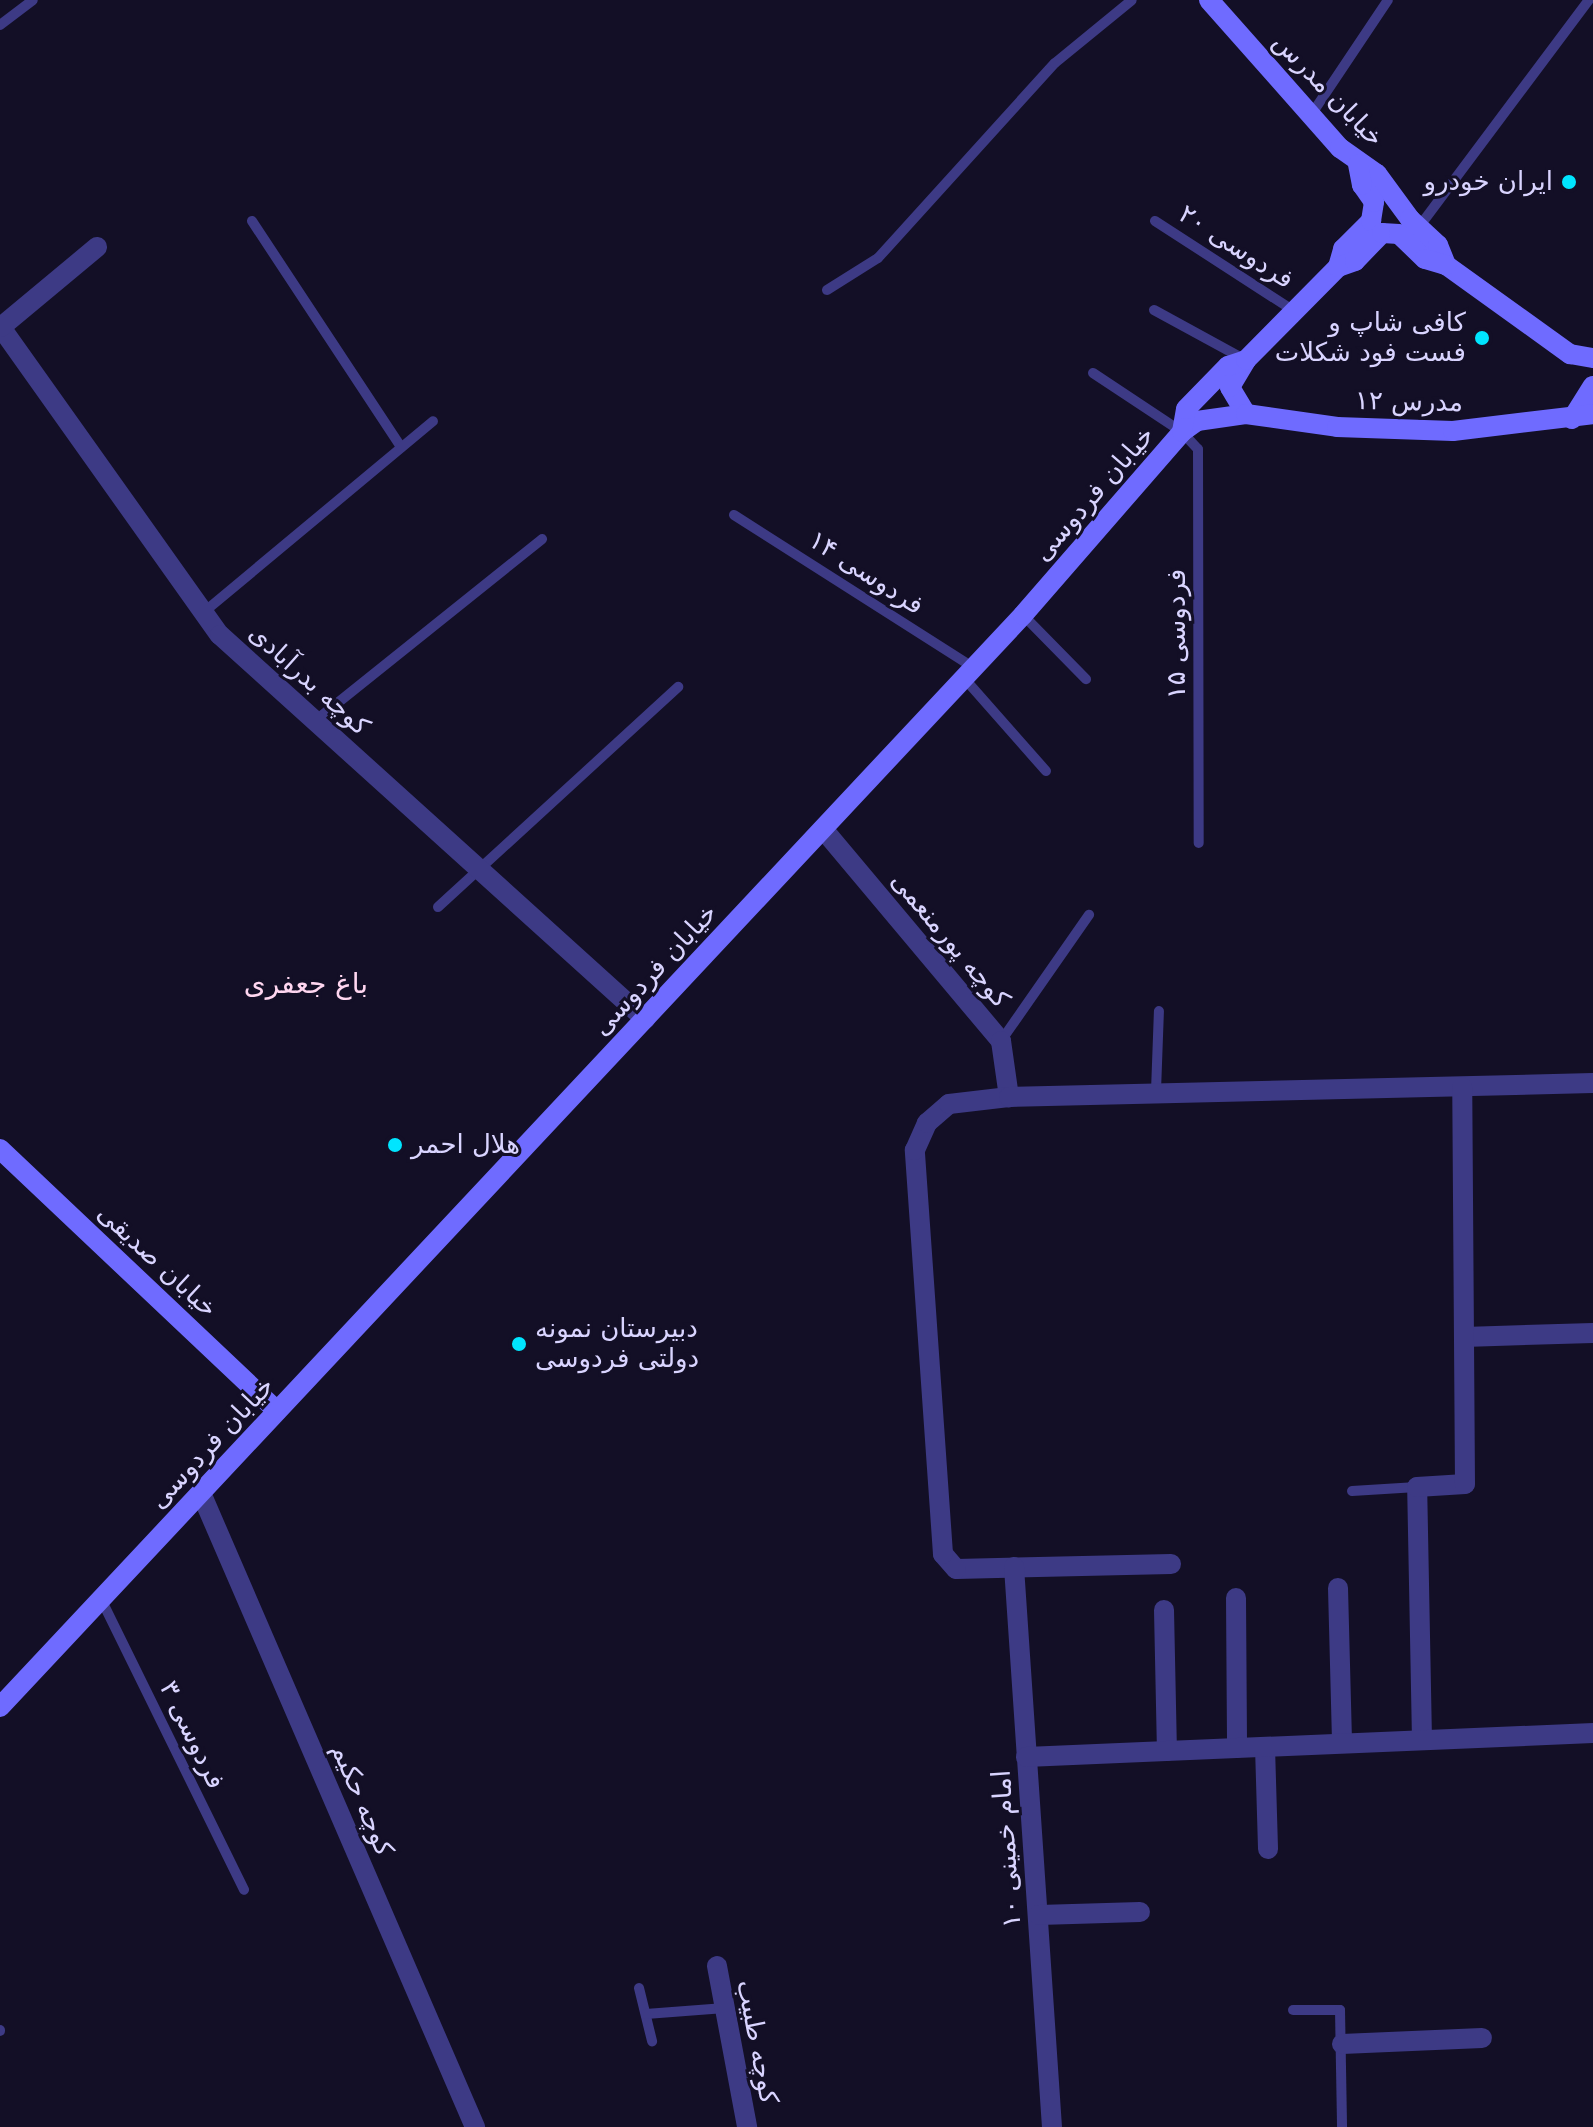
<!DOCTYPE html>
<meta charset="utf-8">
<style>
body{margin:0}
#map{position:relative;width:1593px;height:2127px;overflow:hidden;background:#130f26;font-family:"DejaVu Sans",Cairo,sans-serif}
div>[style]{position:absolute}
[style*='--x']{left:calc(var(--x)*1px);top:calc(var(--y)*1px);width:calc(var(--w)*1px);rotate:calc(var(--a)*1deg)}
.lane>*{height:10px;margin:-5px;padding:0 5px;transform-origin:5px;border-radius:5px;background:#3d3a85}
.street>*{height:20px;margin:-10px;padding:0 10px;transform-origin:10px;border-radius:10px;background:#3d3a85}
.secondary>*{height:20px;margin:-10px;padding:0 10px;transform-origin:10px;border-radius:10px;background:#6f6bff}
.dots>*{width:22px;height:22px;translate:-50% -50%;box-sizing:border-box;border:4px solid #130f26;border-radius:50%}
span{translate:-50% -50%;white-space:nowrap;text-align:center;line-height:1.15;-webkit-text-stroke:6px #130f26;paint-order:stroke}
.street-label{font-size:26px;color:#d9d4ff}
.poi-label{font-size:26px;color:#d9d4ff}
.right{translate:-100% -50%;text-align:right}
.left{translate:0 -50%;text-align:left}
.neighbourhood-label{font-size:28px;color:#ffd6f0}
</style>
<div id="map">
<div class="lane">
<i style="--x:0;--y:25;--w:41;--a:-37.1"></i>
<i style="--x:1311;--y:115;--w:138;--a:-56.2"></i>
<i style="--x:252;--y:221;--w:271;--a:56.6"></i>
<i style="--x:1155;--y:221;--w:166;--a:32.9"></i>
<i style="--x:1419;--y:227;--w:284;--a:-53.2"></i>
<i style="--x:827;--y:290;--w:60;--a:-32.1"></i>
<i style="--x:878;--y:258;--w:263;--a:-47.8"></i>
<i style="--x:1055;--y:63;--w:99;--a:-39.3"></i>
<i style="--x:1154;--y:310;--w:102;--a:28.6"></i>
<i style="--x:1093;--y:373;--w:107;--a:33.5"></i>
<i style="--x:1182;--y:432;--w:23;--a:47"></i>
<i style="--x:1198;--y:449;--w:394;--a:89.9"></i>
<i style="--x:734;--y:515;--w:285;--a:32.5"></i>
<i style="--x:204;--y:612;--w:298;--a:-39.8"></i>
<i style="--x:1023;--y:615;--w:90;--a:45.5"></i>
<i style="--x:964;--y:678;--w:124;--a:48.6"></i>
<i style="--x:315;--y:721;--w:291;--a:-38.7"></i>
<i style="--x:438;--y:907;--w:326;--a:-42.5"></i>
<i style="--x:1001;--y:1041;--w:154;--a:-55.1"></i>
<i style="--x:1156;--y:1091;--w:80;--a:-87.9"></i>
<i style="--x:1352;--y:1491;--w:65;--a:-3.5"></i>
<i style="--x:101;--y:1599;--w:324;--a:63.8"></i>
<i style="--x:639;--y:1988;--w:55;--a:76.2"></i>
<i style="--x:1293;--y:2010;--w:47;--a:0"></i>
<i style="--x:1340;--y:2010;--w:117;--a:89"></i>
<i style="--x:646;--y:2014;--w:79;--a:-4.3"></i>
<i style="--x:0;--y:2030;--w:1;--a:90"></i>
</div>
<div class="street">
<i style="--x:0;--y:326;--w:379;--a:54.6"></i>
<i style="--x:220;--y:635;--w:573;--a:42.1"></i>
<i style="--x:1;--y:327;--w:125;--a:-39.8"></i>
<i style="--x:823;--y:829;--w:277;--a:50"></i>
<i style="--x:1001;--y:1041;--w:57;--a:81.9"></i>
<i style="--x:1464;--y:1337;--w:129;--a:-1.8"></i>
<i style="--x:201;--y:1493;--w:691;--a:66.63"></i>
<i style="--x:1171;--y:1564;--w:215;--a:178.7"></i>
<i style="--x:956;--y:1569;--w:20;--a:-131"></i>
<i style="--x:943;--y:1554;--w:405;--a:-94"></i>
<i style="--x:915;--y:1150;--w:30;--a:-66"></i>
<i style="--x:927;--y:1123;--w:29;--a:-41"></i>
<i style="--x:949;--y:1104;--w:60;--a:-6.7"></i>
<i style="--x:1009;--y:1097;--w:584;--a:-1.37"></i>
<i style="--x:1014;--y:1567;--w:561;--a:86.12"></i>
<i style="--x:1338;--y:1588;--w:155;--a:88.5"></i>
<i style="--x:1236;--y:1598;--w:150;--a:89.6"></i>
<i style="--x:1164;--y:1610;--w:141;--a:88.8"></i>
<i style="--x:1422;--y:1740;--w:253;--a:-91.1"></i>
<i style="--x:1417;--y:1487;--w:48;--a:-3.6"></i>
<i style="--x:1465;--y:1484;--w:397;--a:-90.4"></i>
<i style="--x:1265;--y:1747;--w:102;--a:88.3"></i>
<i style="--x:1026;--y:1757;--w:568;--a:-2.42"></i>
<i style="--x:1039;--y:1915;--w:101;--a:-1.7"></i>
<i style="--x:717;--y:1966;--w:164;--a:79.4"></i>
<i style="--x:1342;--y:2044;--w:140;--a:-2.5"></i>
</div>
<div class="secondary">
<i style="--x:1209;--y:0;--w:198;--a:48.5"></i>
<i style="--x:1340;--y:148;--w:45;--a:35.1"></i>
<i style="--x:1377;--y:174;--w:56;--a:53.7"></i>
<i style="--x:1410;--y:219;--w:38;--a:43"></i>
<i style="--x:1438;--y:245;--w:22;--a:68"></i>
<i style="--x:1446;--y:265;--w:153;--a:35.7"></i>
<i style="--x:1570;--y:354;--w:23;--a:10"></i>
<i style="--x:1338;--y:267;--w:19;--a:-74"></i>
<i style="--x:1343;--y:249;--w:40;--a:-45"></i>
<i style="--x:1371;--y:221;--w:19;--a:-81"></i>
<i style="--x:1374;--y:202;--w:21;--a:-125"></i>
<i style="--x:1362;--y:185;--w:21;--a:-101"></i>
<i style="--x:1246;--y:414;--w:31;--a:-121"></i>
<i style="--x:1230;--y:387;--w:31;--a:-59"></i>
<i style="--x:1572;--y:419;--w:39;--a:-58"></i>
<i style="--x:1182;--y:432;--w:19;--a:-36"></i>
<i style="--x:1197;--y:421;--w:49;--a:-8.1"></i>
<i style="--x:1246;--y:414;--w:92;--a:8.1"></i>
<i style="--x:1337;--y:427;--w:116;--a:2"></i>
<i style="--x:1453;--y:431;--w:141;--a:-6.9"></i>
<i style="--x:0;--y:1149;--w:381;--a:43.4"></i>
<i style="--x:0;--y:1707;--w:1496;--a:-46.87"></i>
<i style="--x:1023;--y:615;--w:242;--a:-49"></i>
<i style="--x:1182;--y:432;--w:23;--a:-80"></i>
<i style="--x:1186;--y:409;--w:60;--a:-45.7"></i>
<i style="--x:1228;--y:366;--w:19;--a:-18"></i>
<i style="--x:1246;--y:360;--w:131;--a:-45.3"></i>
<i style="--x:1338;--y:267;--w:18;--a:-19"></i>
<i style="--x:1355;--y:261;--w:39;--a:-46"></i>
<i style="--x:1382;--y:233;--w:17;--a:3"></i>
<i style="--x:1399;--y:234;--w:36;--a:44"></i>
<i style="--x:1425;--y:259;--w:22;--a:16"></i>
</div>
<div class="dots">
<i style="left:1569px;top:182px;background:#00e5ff"></i>
<i style="left:1482px;top:338px;background:#00e5ff"></i>
<i style="left:395px;top:1145px;background:#00e5ff"></i>
<i style="left:519px;top:1344px;background:#00e5ff"></i>
</div>
<div class="street-label">
<span style="left:1328px;top:90px;rotate:46deg">خیابان مدرس</span>
<span style="left:1236px;top:247px;rotate:33deg">فردوسی ۲۰</span>
<span style="left:1409px;top:402px;rotate:1deg">مدرس ۱۲</span>
<span style="left:1094px;top:494px;rotate:-49deg">خیابان فردوسی</span>
<span style="left:866px;top:573px;rotate:33deg">فردوسی ۱۴</span>
<span style="left:1177px;top:634px;rotate:-90deg">فردوسی ۱۵</span>
<span style="left:309px;top:680px;rotate:42deg">کوچه بدرآبادی</span>
<span style="left:950px;top:940px;rotate:50deg">کوچه پورمنعمی</span>
<span style="left:655px;top:970px;rotate:-47deg">خیابان فردوسی</span>
<span style="left:157px;top:1261px;rotate:43deg">خیابان صدیقی</span>
<span style="left:212px;top:1443px;rotate:-47deg">خیابان فردوسی</span>
<span style="left:192px;top:1735px;rotate:64deg">فردوسی ۳</span>
<span style="left:362px;top:1800px;rotate:67deg">کوچه حکیم</span>
<span style="left:1007px;top:1849px;rotate:-94deg">امام خمینی ۱۰</span>
<span style="left:757px;top:2042px;rotate:79deg">کوچه طبیب</span>
</div>
<div class="poi-label">
<span class="right" style="left:1553px;top:182px">ایران خودرو</span>
<span class="right" style="left:1466px;top:338px">کافی شاپ و<br>فست فود شکلات</span>
<span class="left" style="left:411px;top:1145px">هلال احمر</span>
<span class="left" style="left:535px;top:1344px">دبیرستان نمونه<br>دولتی فردوسی</span>
</div>
<div class="neighbourhood-label">
<span style="left:306px;top:984px">باغ جعفری</span>
</div>
</div>
